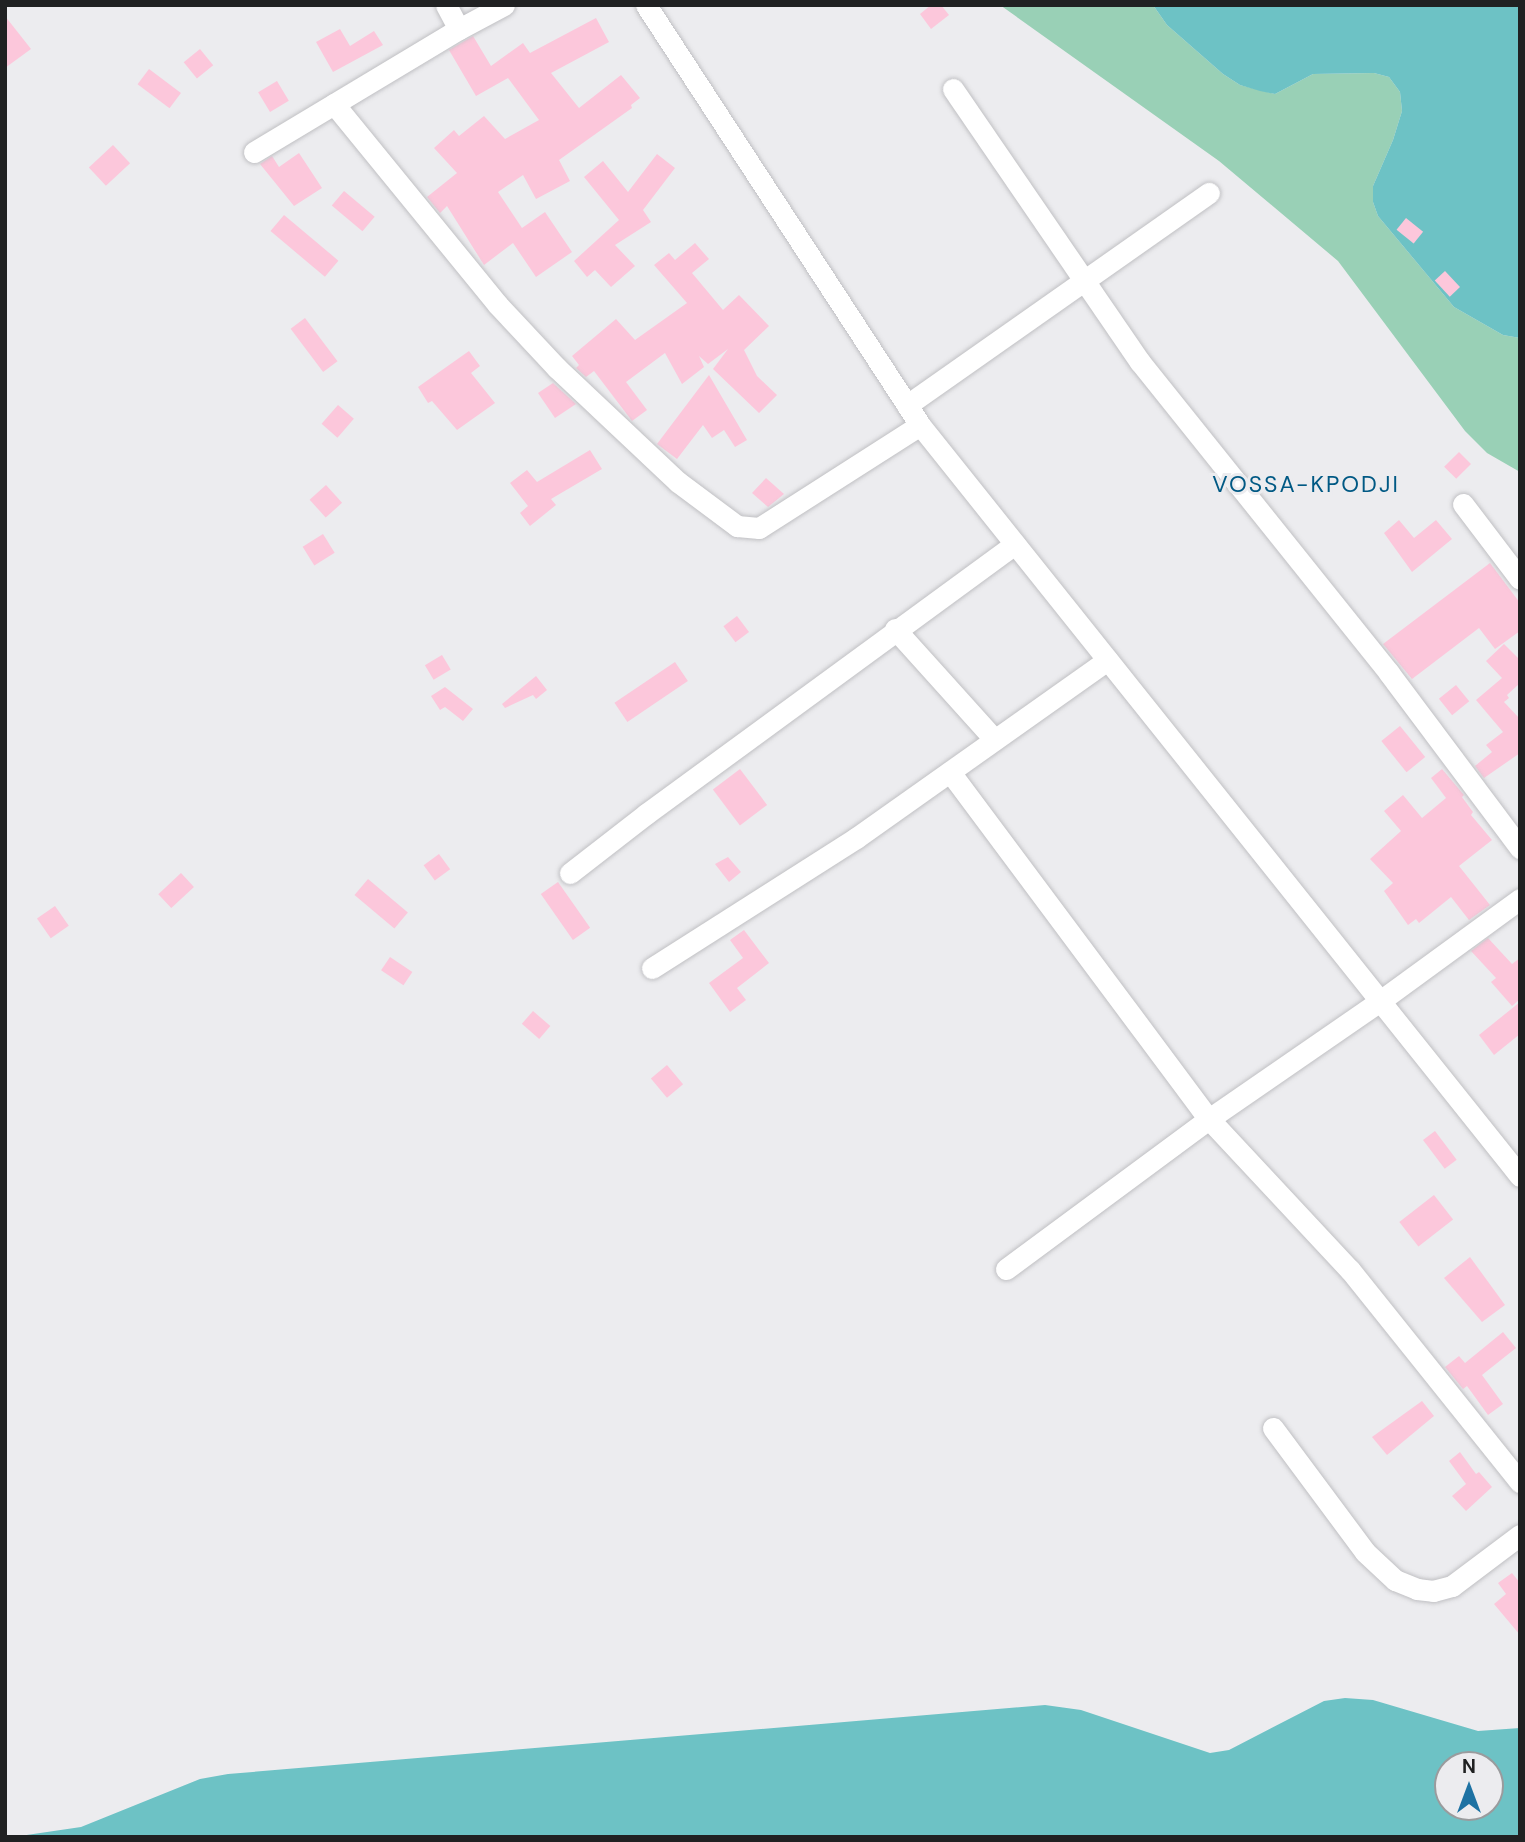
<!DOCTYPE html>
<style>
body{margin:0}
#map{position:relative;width:1525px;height:1842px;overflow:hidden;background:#ececef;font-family:"DM Sans",sans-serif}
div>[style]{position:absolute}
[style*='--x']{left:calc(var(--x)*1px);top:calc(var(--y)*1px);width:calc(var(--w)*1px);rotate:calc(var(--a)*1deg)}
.green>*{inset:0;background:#99d0b6}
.water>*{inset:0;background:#6dc2c5}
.building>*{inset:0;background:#fcc7db;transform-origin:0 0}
.roads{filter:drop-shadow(0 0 2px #c0c0c3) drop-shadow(0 0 2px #c0c0c3)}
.minor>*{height:21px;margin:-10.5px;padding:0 10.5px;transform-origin:10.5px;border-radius:10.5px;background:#fff}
span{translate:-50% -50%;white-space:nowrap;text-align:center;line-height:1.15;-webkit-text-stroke:6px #ececef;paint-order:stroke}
.neighbourhood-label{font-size:23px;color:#015984;letter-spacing:2px}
.frame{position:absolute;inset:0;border:7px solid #202122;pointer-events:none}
.north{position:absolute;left:1434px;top:1751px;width:70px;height:70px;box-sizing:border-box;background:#ececef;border:2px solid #9a9b9d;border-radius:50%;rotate:0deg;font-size:19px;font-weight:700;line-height:28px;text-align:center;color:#202122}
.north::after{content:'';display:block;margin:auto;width:24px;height:32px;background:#1e72a3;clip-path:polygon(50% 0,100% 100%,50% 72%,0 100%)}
</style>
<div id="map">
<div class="green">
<i style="clip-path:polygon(1000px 5px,1153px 5px,1167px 25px,1223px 74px,1240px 85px,1275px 94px,1313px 74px,1374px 73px,1389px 77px,1400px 92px,1402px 111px,1393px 140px,1373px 186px,1373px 202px,1378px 216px,1454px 307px,1503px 335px,1520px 338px,1520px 472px,1487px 453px,1465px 431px,1338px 261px,1219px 161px)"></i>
</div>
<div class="water">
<i style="clip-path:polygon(1153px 5px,1520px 5px,1520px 338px,1503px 335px,1454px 307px,1378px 216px,1373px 202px,1373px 186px,1393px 140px,1402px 111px,1400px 92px,1389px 77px,1374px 73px,1313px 74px,1275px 94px,1260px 91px,1240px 85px,1223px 74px,1167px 25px)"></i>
<i style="clip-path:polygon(evenodd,1345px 1698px,1373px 1700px,1478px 1731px,1520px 1728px,1520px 1837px,13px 1837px,81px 1827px,200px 1779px,228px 1774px,1045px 1705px,1081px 1710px,1210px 1753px,1229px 1750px,1324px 1701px,1345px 1698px,1448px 1765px,1490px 1765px,1490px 1807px,1448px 1807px,1448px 1765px)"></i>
</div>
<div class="building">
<i style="clip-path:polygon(931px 5px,941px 5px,949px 15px,931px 29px,920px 14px)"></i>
<i style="clip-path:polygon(5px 16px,31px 49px,5px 68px)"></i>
<i style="clip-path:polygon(596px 18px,609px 42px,551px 73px,579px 108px,621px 75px,640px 98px,631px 105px,632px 108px,559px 160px,570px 181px,536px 199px,523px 175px,498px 192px,522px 228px,545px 212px,572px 252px,536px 277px,513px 243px,484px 265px,447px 206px,440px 213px,427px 197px,457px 173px,434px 148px,454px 130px,459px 136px,484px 116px,505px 139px,539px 120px,508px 78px,476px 96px,449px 50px,473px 36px,491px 66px,523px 43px,530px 53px)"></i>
<i style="clip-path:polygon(340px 29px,350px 46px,374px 31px,383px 45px,333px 72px,316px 42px)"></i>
<i style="left:200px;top:49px;width:21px;height:21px;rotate:51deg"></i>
<i style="left:149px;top:69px;width:40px;height:19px;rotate:37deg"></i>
<i style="left:277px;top:81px;width:23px;height:22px;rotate:59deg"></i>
<i style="left:113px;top:145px;width:25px;height:33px;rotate:47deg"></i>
<i style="clip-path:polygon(299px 153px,322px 188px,294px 206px,260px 164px,272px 156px,279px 167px)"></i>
<i style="clip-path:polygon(657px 154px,675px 168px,643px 210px,651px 222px,615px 245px,635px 266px,611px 287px,595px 270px,587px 277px,574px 261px,619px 220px,584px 177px,603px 161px,628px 192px)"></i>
<i style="left:344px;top:191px;width:40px;height:19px;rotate:40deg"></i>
<i style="left:284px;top:215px;width:71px;height:21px;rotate:40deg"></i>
<i style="left:1406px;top:218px;width:22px;height:15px;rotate:39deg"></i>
<i style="clip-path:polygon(695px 243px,709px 259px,692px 273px,723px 310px,739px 295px,769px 326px,744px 350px,757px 376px,777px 395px,759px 413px,713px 369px,728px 349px,708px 364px,699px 356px,704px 367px,682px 384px,665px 353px,626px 382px,647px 410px,632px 421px,594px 371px,586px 377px,576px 368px,579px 365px,572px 356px,616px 319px,635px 340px,687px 303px,654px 265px,669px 253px,675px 260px)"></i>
<i style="left:1445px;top:271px;width:22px;height:14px;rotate:47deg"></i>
<i style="left:305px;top:318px;width:54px;height:18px;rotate:53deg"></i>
<i style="clip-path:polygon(469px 351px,480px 366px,471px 373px,495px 403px,457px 430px,432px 401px,428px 403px,418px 387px)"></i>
<i style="clip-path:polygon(709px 375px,747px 440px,735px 447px,724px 430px,712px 438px,703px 425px,677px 459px,657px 444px)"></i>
<i style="clip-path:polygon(553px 383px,576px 404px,555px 418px,538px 393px)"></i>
<i style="left:338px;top:405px;width:21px;height:25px;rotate:41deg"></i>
<i style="clip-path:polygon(590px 450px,602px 469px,551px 499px,556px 505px,530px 526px,520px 513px,528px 506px,510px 483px,527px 470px,537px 482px)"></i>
<i style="left:1459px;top:452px;width:17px;height:21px;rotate:45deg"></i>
<i style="clip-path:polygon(766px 478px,784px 494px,768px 507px,752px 493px)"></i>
<i style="left:326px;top:485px;width:24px;height:22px;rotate:48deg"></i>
<i style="clip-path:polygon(1399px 520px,1414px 538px,1436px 520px,1452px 539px,1412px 572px,1384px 533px)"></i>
<i style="left:323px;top:534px;width:22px;height:24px;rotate:58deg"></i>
<i style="clip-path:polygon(1490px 563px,1520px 603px,1520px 631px,1495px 649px,1479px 628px,1412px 679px,1383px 644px)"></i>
<i style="left:737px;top:616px;width:20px;height:17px;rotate:53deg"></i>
<i style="clip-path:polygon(1504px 644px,1520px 660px,1520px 683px,1507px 695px,1509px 698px,1504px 702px,1520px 719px,1520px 753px,1484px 778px,1475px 766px,1492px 752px,1486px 745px,1503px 732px,1476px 700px,1502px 678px,1486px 661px)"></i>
<i style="left:442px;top:655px;width:17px;height:20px;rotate:59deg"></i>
<i style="left:675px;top:662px;width:23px;height:73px;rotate:56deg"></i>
<i style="clip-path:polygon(536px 676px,547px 690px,536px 699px,533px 695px,505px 708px,502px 704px)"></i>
<i style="left:1456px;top:685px;width:21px;height:22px;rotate:51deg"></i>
<i style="clip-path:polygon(445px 687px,473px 709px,463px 721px,445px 707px,440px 710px,431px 696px)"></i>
<i style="left:1400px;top:726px;width:40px;height:24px;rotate:51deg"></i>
<i style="left:740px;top:769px;width:45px;height:34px;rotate:53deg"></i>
<i style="clip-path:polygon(1442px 769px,1464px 795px,1462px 797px,1473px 812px,1471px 815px,1492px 840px,1459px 866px,1490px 905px,1469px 920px,1451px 897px,1419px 923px,1416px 919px,1408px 925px,1384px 891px,1393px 883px,1370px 859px,1401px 831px,1384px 811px,1403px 795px,1422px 818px,1446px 798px,1431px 778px)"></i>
<i style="left:439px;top:854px;width:19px;height:19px;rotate:54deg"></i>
<i style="clip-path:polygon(728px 857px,741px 872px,729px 882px,715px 864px)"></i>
<i style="left:181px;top:873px;width:19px;height:31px;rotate:47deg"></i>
<i style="left:368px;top:879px;width:52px;height:21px;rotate:40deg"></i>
<i style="left:558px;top:882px;width:56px;height:21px;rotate:55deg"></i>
<i style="left:55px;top:906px;width:24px;height:22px;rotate:55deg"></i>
<i style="clip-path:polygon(744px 930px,769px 963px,737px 988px,746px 1000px,730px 1012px,709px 983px,743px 958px,730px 940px)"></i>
<i style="clip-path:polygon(1488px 938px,1512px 964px,1520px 958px,1520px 999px,1512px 1006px,1491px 982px,1496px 978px,1471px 951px)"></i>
<i style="left:390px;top:957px;width:27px;height:16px;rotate:34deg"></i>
<i style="clip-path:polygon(1520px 1002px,1520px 1034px,1494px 1055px,1479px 1035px)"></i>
<i style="left:533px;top:1011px;width:23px;height:17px;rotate:41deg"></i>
<i style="left:667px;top:1065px;width:25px;height:21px;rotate:50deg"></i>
<i style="left:1435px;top:1131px;width:36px;height:15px;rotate:53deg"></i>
<i style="left:1434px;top:1195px;width:31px;height:44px;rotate:52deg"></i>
<i style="clip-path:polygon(1470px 1257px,1505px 1305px,1482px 1322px,1444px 1278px)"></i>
<i style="clip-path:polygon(1503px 1332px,1516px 1348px,1482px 1375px,1503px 1404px,1488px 1415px,1467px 1386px,1463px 1389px,1445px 1367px,1459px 1356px,1465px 1363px)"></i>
<i style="clip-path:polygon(1422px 1401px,1434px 1416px,1387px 1455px,1372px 1437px)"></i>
<i style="clip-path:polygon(1460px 1452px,1476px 1474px,1479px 1472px,1492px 1487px,1466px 1511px,1452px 1496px,1466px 1484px,1449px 1461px)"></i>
<i style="clip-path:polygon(1512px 1573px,1520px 1583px,1520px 1635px,1494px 1604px,1506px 1594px,1498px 1583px)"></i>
</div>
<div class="roads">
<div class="minor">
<i style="--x:446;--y:5;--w:27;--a:62"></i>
<i style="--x:646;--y:5;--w:501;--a:56.88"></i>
<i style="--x:920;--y:425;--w:961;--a:51.38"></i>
<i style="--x:953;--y:89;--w:331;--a:55.6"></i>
<i style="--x:1140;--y:362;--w:398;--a:51.3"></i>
<i style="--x:1389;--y:673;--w:219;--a:53.2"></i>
<i style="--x:334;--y:104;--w:259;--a:50.8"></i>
<i style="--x:498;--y:305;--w:86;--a:46.9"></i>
<i style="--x:557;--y:368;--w:166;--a:43.3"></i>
<i style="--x:678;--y:482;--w:74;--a:36.7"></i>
<i style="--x:737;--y:526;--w:22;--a:5"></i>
<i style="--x:759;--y:528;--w:191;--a:-32.6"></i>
<i style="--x:254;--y:152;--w:239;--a:-31"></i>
<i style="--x:459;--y:29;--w:51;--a:-28.1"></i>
<i style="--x:907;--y:405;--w:369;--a:-35.1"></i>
<i style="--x:1463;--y:504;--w:94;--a:52.8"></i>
<i style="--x:895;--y:629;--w:148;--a:48"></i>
<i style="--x:950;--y:772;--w:433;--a:53.3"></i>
<i style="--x:1209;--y:1119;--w:207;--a:47"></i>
<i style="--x:1350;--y:1270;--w:272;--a:51.3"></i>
<i style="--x:570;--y:873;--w:96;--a:-37.8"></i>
<i style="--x:646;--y:814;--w:457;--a:-36.2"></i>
<i style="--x:652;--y:968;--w:242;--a:-32.5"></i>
<i style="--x:856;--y:838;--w:308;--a:-35.3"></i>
<i style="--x:1006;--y:1269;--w:252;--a:-36.5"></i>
<i style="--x:1209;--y:1119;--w:208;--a:-34.6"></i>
<i style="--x:1380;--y:1001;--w:173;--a:-36.1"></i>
<i style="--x:1273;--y:1428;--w:154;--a:53.4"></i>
<i style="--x:1365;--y:1552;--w:41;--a:43"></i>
<i style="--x:1395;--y:1580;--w:24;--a:22"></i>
<i style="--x:1417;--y:1589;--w:16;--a:7"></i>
<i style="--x:1433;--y:1591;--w:20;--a:-15"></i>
<i style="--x:1452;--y:1586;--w:85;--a:-36.9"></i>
</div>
</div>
<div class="neighbourhood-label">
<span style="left:1306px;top:484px">VOSSA-KPODJI</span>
</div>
<div class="frame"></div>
<div class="north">N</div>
</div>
